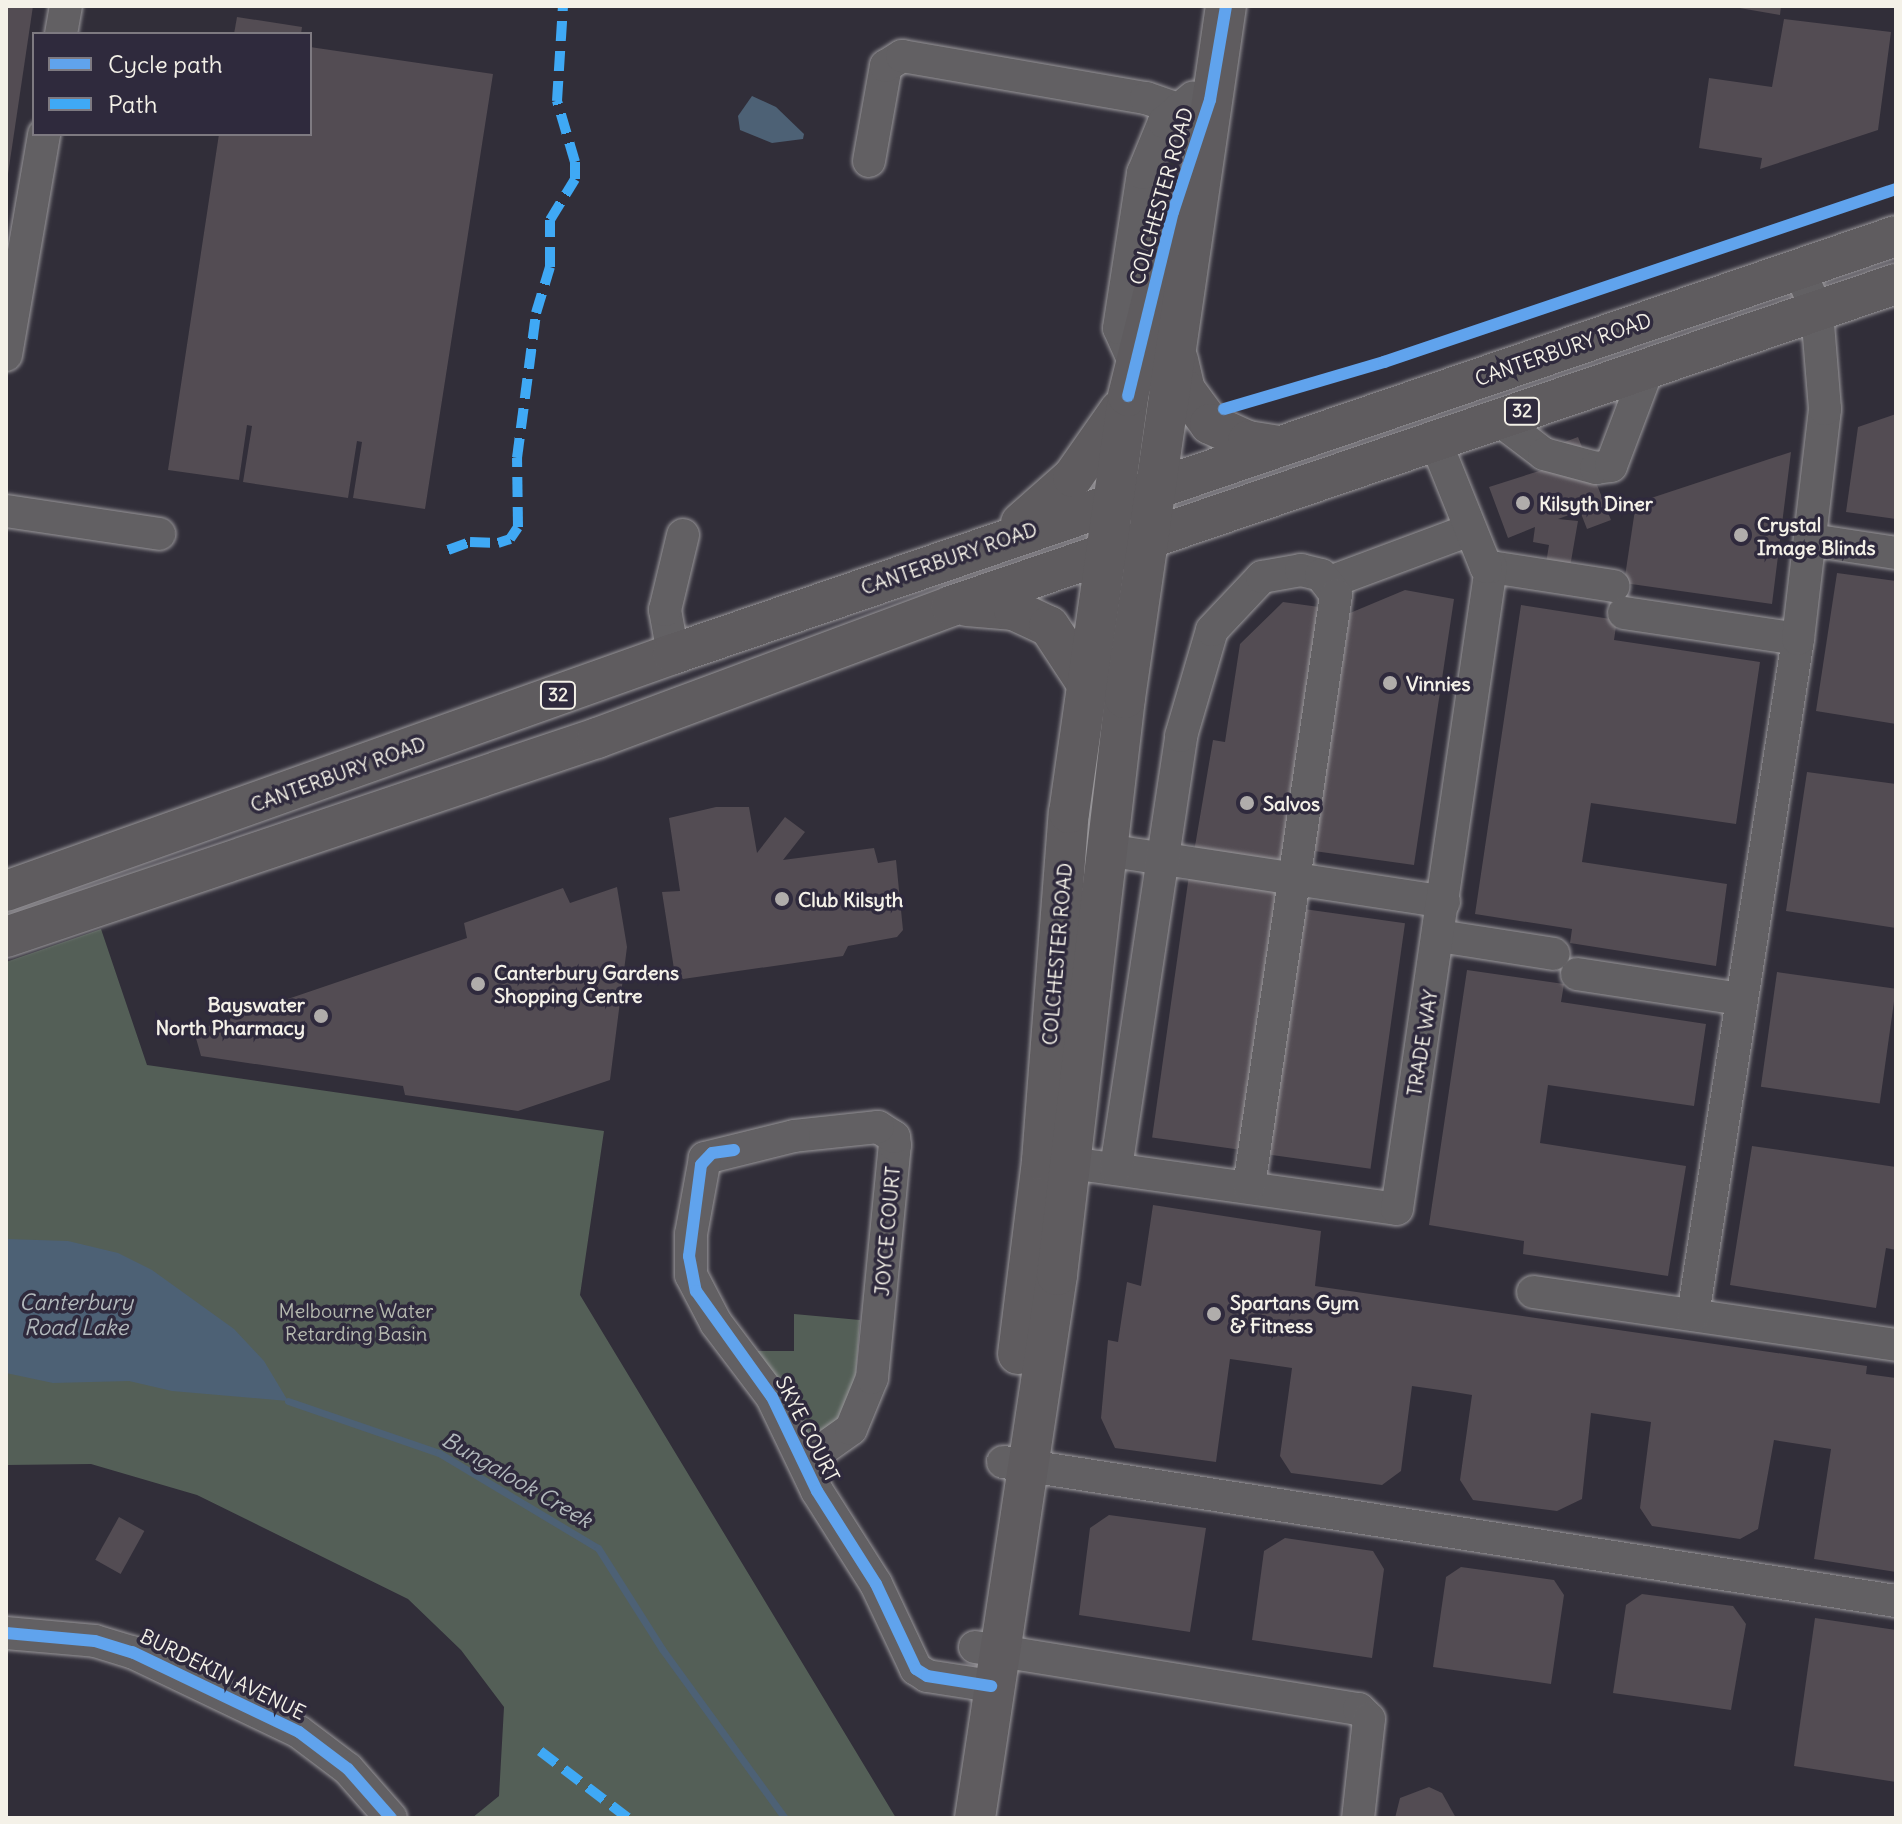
<!DOCTYPE html>
<style>
body{margin:0}
#map{position:relative;width:1902px;height:1824px;overflow:hidden;background:#312e39;font-family:Delius,sans-serif}
div>[style]{position:absolute}
[style*='--x']{left:calc(var(--x)*1px);top:calc(var(--y)*1px);width:calc(var(--w)*1px);rotate:calc(var(--a)*1deg)}
.green>*{inset:0;background:#545f57}
.water>*{inset:0;background:#4d6175}
.stream>*{height:7px;margin:-3.5px;padding:0 3.5px;transform-origin:3.5px;border-radius:3.5px;background:#4d6175}
.building>*{inset:0;background:#534c53;transform-origin:0 0}
.roads{filter:drop-shadow(0 0 2px #9a989b) drop-shadow(0 0 2px #9a989b)}
.minor>*{height:32px;margin:-16px;padding:0 16px;transform-origin:16px;border-radius:16px;background:#626063}
.major>*{height:40px;margin:-20px;padding:0 20px;transform-origin:20px;border-radius:20px;background:#5f5c5f}
.quiet>*{height:10px;margin-top:-5px;transform-origin:0;background:repeating-linear-gradient(90deg,#3fa9f5 0 20px,transparent 0 30px)}
.cycleway>*{height:12px;margin:-6px;padding:0 6px;transform-origin:6px;border-radius:6px;background:#60a3ed}
.dots>*{width:22px;height:22px;translate:-50% -50%;box-sizing:border-box;border:4px solid #2f2a3d;border-radius:50%}
span{translate:-50% -50%;white-space:nowrap;text-align:center;line-height:1.15;-webkit-text-stroke:7px #2f2a3d;paint-order:stroke}
.shield-label span{padding:2px 6px;background:#2f2a3d;border:2px solid;border-radius:6px;-webkit-text-stroke-width:0}
.shield-label{font-size:18px;color:#f4f1e8;font-weight:700}
.street-label{font-size:20px;color:#f4f1e8}
.poi-label{font-size:20px;color:#f4f1e8;font-weight:700}
.left{translate:0 -50%;text-align:left}
.right{translate:-100% -50%;text-align:right}
.park-label{font-size:20px;color:#b6bab0}
.water-label{font-size:22px;color:#b2b9bc;font-style:italic}
.frame{position:absolute;inset:0;border:8px solid #f4f1e8;pointer-events:none}
.legend{position:absolute;left:32px;top:32px;width:280px;height:104px;box-sizing:border-box;background:#2f2a3d;border:2px solid #7e7a81;margin:0;padding:10px 14px;list-style:none;font-size:24px;color:#f4f1e8}
.legend li{display:flex;align-items:center;gap:16px;height:40px}
.legend b{width:40px;border:2px solid #7e7a81}
</style>
<div id="map">
<div class="green">
<i style="clip-path:polygon(101px 929px,147px 1065px,604px 1131px,580px 1295px,896px 1818px,472px 1818px,499px 1796px,504px 1707px,461px 1650px,408px 1599px,197px 1495px,91px 1464px,6px 1465px,6px 962px)"></i>
<i style="clip-path:polygon(794px 1314px,860px 1320px,856px 1373px,844px 1415px,810px 1439px,757px 1351px,794px 1351px)"></i>
</div>
<div class="water">
<i style="clip-path:polygon(752px 96px,776px 107px,804px 134px,803px 139px,772px 143px,740px 130px,738px 116px)"></i>
<i style="clip-path:polygon(6px 1239px,68px 1241px,118px 1253px,152px 1270px,234px 1329px,264px 1361px,288px 1401px,172px 1391px,129px 1381px,53px 1383px,6px 1373px)"></i>
</div>
<div class="stream">
<i style="--x:288;--y:1401;--w:160;--a:19"></i>
<i style="--x:439;--y:1453;--w:185;--a:30.9"></i>
<i style="--x:598;--y:1548;--w:120;--a:57.6"></i>
<i style="--x:662;--y:1649;--w:209;--a:54"></i>
</div>
<div class="building">
<i style="clip-path:polygon(6px 6px,33px 6px,8px 174px,6px 174px)"></i>
<i style="clip-path:polygon(1728px 6px,1781px 6px,1780px 15px)"></i>
<i style="clip-path:polygon(237px 17px,302px 27px,301px 34px,234px 34px)"></i>
<i style="clip-path:polygon(1784px 19px,1891px 32px,1878px 130px,1760px 169px,1762px 158px,1699px 148px,1709px 78px,1772px 87px)"></i>
<i style="clip-path:polygon(310px 47px,493px 74px,425px 509px,353px 498px,362px 442px,357px 441px,348px 498px,243px 482px,252px 426px,247px 425px,239px 480px,168px 470px,219px 134px,310px 134px)"></i>
<i style="clip-path:polygon(1896px 414px,1896px 519px,1846px 512px,1858px 427px)"></i>
<i style="clip-path:polygon(1578px 437px,1611px 520px,1587px 529px,1580px 511px,1558px 519px,1578px 521px,1570px 567px,1546px 563px,1549px 545px,1533px 542px,1535px 527px,1508px 538px,1489px 487px,1561px 464px,1554px 446px)"></i>
<i style="clip-path:polygon(1791px 452px,1772px 604px,1624px 583px,1636px 503px)"></i>
<i style="clip-path:polygon(1837px 573px,1896px 581px,1896px 724px,1816px 711px)"></i>
<i style="clip-path:polygon(1405px 590px,1454px 599px,1414px 865px,1314px 851px,1350px 613px)"></i>
<i style="clip-path:polygon(1283px 602px,1319px 607px,1282px 865px,1194px 852px,1213px 740px,1225px 742px,1240px 644px)"></i>
<i style="clip-path:polygon(1521px 605px,1617px 620px,1614px 640px,1760px 662px,1736px 824px,1591px 803px,1582px 862px,1727px 884px,1716px 966px,1570px 943px,1572px 929px,1475px 914px)"></i>
<i style="clip-path:polygon(1807px 772px,1896px 784px,1896px 928px,1786px 911px)"></i>
<i style="clip-path:polygon(716px 807px,749px 807px,757px 853px,785px 817px,805px 832px,783px 860px,874px 848px,878px 863px,896px 860px,903px 930px,897px 937px,848px 946px,843px 956px,683px 979px,674px 969px,662px 892px,680px 891px,669px 818px)"></i>
<i style="left:1189px;top:875px;width:89px;height:265px;rotate:8deg"></i>
<i style="clip-path:polygon(617px 887px,627px 947px,610px 1080px,518px 1111px,405px 1095px,403px 1086px,201px 1056px,194px 1031px,467px 938px,464px 923px,563px 888px,570px 903px)"></i>
<i style="left:1304px;top:909px;width:102px;height:248px;rotate:8deg"></i>
<i style="clip-path:polygon(1467px 970px,1564px 984px,1561px 1002px,1706px 1024px,1694px 1106px,1548px 1085px,1540px 1143px,1686px 1166px,1668px 1276px,1523px 1254px,1524px 1241px,1429px 1225px)"></i>
<i style="left:1777px;top:972px;width:120px;height:116px;rotate:8deg"></i>
<i style="clip-path:polygon(1752px 1146px,1896px 1167px,1896px 1250px,1886px 1248px,1876px 1308px,1730px 1285px)"></i>
<i style="clip-path:polygon(1153px 1205px,1321px 1231px,1315px 1286px,1867px 1366px,1866px 1374px,1896px 1378px,1896px 1572px,1814px 1559px,1831px 1449px,1774px 1440px,1758px 1529px,1740px 1539px,1652px 1526px,1640px 1508px,1651px 1422px,1591px 1413px,1582px 1499px,1557px 1511px,1473px 1500px,1460px 1480px,1472px 1395px,1454px 1392px,1412px 1386px,1401px 1471px,1382px 1485px,1291px 1473px,1280px 1456px,1292px 1368px,1230px 1359px,1216px 1462px,1115px 1448px,1101px 1418px,1108px 1340px,1118px 1342px,1127px 1282px,1141px 1286px)"></i>
<i style="clip-path:polygon(1109px 1515px,1206px 1528px,1190px 1632px,1079px 1615px,1090px 1528px)"></i>
<i style="left:119px;top:1517px;width:29px;height:49px;rotate:29deg"></i>
<i style="clip-path:polygon(1285px 1538px,1373px 1551px,1384px 1569px,1372px 1658px,1252px 1640px,1264px 1551px)"></i>
<i style="clip-path:polygon(1461px 1567px,1554px 1580px,1564px 1595px,1551px 1684px,1433px 1667px,1446px 1577px)"></i>
<i style="clip-path:polygon(1642px 1594px,1733px 1606px,1746px 1624px,1731px 1710px,1613px 1693px,1626px 1605px)"></i>
<i style="clip-path:polygon(1815px 1618px,1896px 1630px,1896px 1782px,1794px 1766px)"></i>
<i style="clip-path:polygon(1429px 1787px,1442px 1793px,1456px 1818px,1395px 1818px,1400px 1798px)"></i>
</div>
<div class="roads">
<div class="minor">
<i style="--x:61;--y:34;--w:28;--a:-80"></i>
<i style="--x:869;--y:161;--w:97;--a:-79.9"></i>
<i style="--x:886;--y:66;--w:19;--a:-32"></i>
<i style="--x:902;--y:56;--w:248;--a:9.8"></i>
<i style="--x:1146;--y:98;--w:37;--a:19"></i>
<i style="--x:6;--y:355;--w:224;--a:-80.2"></i>
<i style="--x:1135;--y:364;--w:39;--a:-114"></i>
<i style="--x:1119;--y:328;--w:157;--a:-81.2"></i>
<i style="--x:1143;--y:173;--w:55;--a:-67.6"></i>
<i style="--x:1164;--y:122;--w:38;--a:-40"></i>
<i style="--x:1498;--y:419;--w:58;--a:37.3"></i>
<i style="--x:1544;--y:454;--w:54;--a:15.1"></i>
<i style="--x:1596;--y:468;--w:15;--a:-8"></i>
<i style="--x:1611;--y:466;--w:105;--a:-69.3"></i>
<i style="--x:6;--y:511;--w:155;--a:8.5"></i>
<i style="--x:1811;--y:540;--w:86;--a:8.7"></i>
<i style="--x:1491;--y:567;--w:124;--a:8.8"></i>
<i style="--x:1330;--y:582;--w:149;--a:-20.4"></i>
<i style="--x:1624;--y:613;--w:176;--a:8.5"></i>
<i style="--x:673;--y:654;--w:45;--a:-100.3"></i>
<i style="--x:665;--y:610;--w:77;--a:-76.5"></i>
<i style="--x:1106;--y:850;--w:342;--a:8.7"></i>
<i style="--x:1439;--y:936;--w:116;--a:8.9"></i>
<i style="--x:1577;--y:974;--w:165;--a:8.7"></i>
<i style="--x:1049;--y:1160;--w:351;--a:8"></i>
<i style="--x:1397;--y:1209;--w:649;--a:-81.67"></i>
<i style="--x:1491;--y:567;--w:5;--a:180"></i>
<i style="--x:1486;--y:567;--w:137;--a:-111.9"></i>
<i style="--x:1116;--y:1168;--w:437;--a:-81.4"></i>
<i style="--x:1181;--y:736;--w:110;--a:-73.7"></i>
<i style="--x:1212;--y:630;--w:73;--a:-46.7"></i>
<i style="--x:1262;--y:577;--w:40;--a:-10"></i>
<i style="--x:1301;--y:570;--w:21;--a:14"></i>
<i style="--x:1321;--y:575;--w:25;--a:53"></i>
<i style="--x:1336;--y:595;--w:597;--a:98.37"></i>
<i style="--x:1533;--y:1292;--w:367;--a:8.3"></i>
<i style="--x:1693;--y:1315;--w:684;--a:-81.17"></i>
<i style="--x:1798;--y:639;--w:232;--a:-83.3"></i>
<i style="--x:1825;--y:409;--w:98;--a:-94.7"></i>
<i style="--x:1817;--y:311;--w:46;--a:-113.2"></i>
<i style="--x:806;--y:1461;--w:55;--a:-35.4"></i>
<i style="--x:851;--y:1429;--w:55;--a:-67.6"></i>
<i style="--x:872;--y:1378;--w:234;--a:-84.4"></i>
<i style="--x:895;--y:1145;--w:8;--a:-97"></i>
<i style="--x:894;--y:1137;--w:19;--a:-148"></i>
<i style="--x:878;--y:1127;--w:84;--a:173.9"></i>
<i style="--x:794;--y:1136;--w:92;--a:166.1"></i>
<i style="--x:705;--y:1158;--w:77;--a:100.4"></i>
<i style="--x:691;--y:1234;--w:41;--a:90"></i>
<i style="--x:691;--y:1275;--w:54;--a:62.5"></i>
<i style="--x:716;--y:1323;--w:93;--a:52.9"></i>
<i style="--x:772;--y:1397;--w:104;--a:64.4"></i>
<i style="--x:817;--y:1491;--w:110;--a:57.6"></i>
<i style="--x:876;--y:1584;--w:94;--a:64.8"></i>
<i style="--x:916;--y:1669;--w:13;--a:32"></i>
<i style="--x:927;--y:1676;--w:65;--a:8.9"></i>
<i style="--x:1003;--y:1462;--w:904;--a:8.85"></i>
<i style="--x:6;--y:1633;--w:89;--a:5.1"></i>
<i style="--x:95;--y:1641;--w:39;--a:17"></i>
<i style="--x:132;--y:1652;--w:185;--a:25.6"></i>
<i style="--x:299;--y:1732;--w:61;--a:37.1"></i>
<i style="--x:348;--y:1769;--w:65;--a:48.7"></i>
<i style="--x:975;--y:1647;--w:389;--a:9.2"></i>
<i style="--x:1359;--y:1709;--w:14;--a:45"></i>
<i style="--x:1369;--y:1719;--w:100;--a:96.3"></i>
</div>
<div class="major">
<i style="--x:1178;--y:360;--w:31;--a:77"></i>
<i style="--x:1185;--y:390;--w:42;--a:53.7"></i>
<i style="--x:1210;--y:424;--w:42;--a:24.1"></i>
<i style="--x:1248;--y:441;--w:33;--a:9"></i>
<i style="--x:1021;--y:523;--w:69;--a:-41.5"></i>
<i style="--x:1073;--y:477;--w:82;--a:-55"></i>
<i style="--x:967;--y:606;--w:47;--a:4.9"></i>
<i style="--x:1014;--y:610;--w:38;--a:25"></i>
<i style="--x:1049;--y:626;--w:73;--a:56.7"></i>
<i style="--x:6;--y:891;--w:708;--a:-19.56"></i>
<i style="--x:673;--y:654;--w:1292;--a:-18.87"></i>
<i style="--x:6;--y:937;--w:624;--a:-18.61"></i>
<i style="--x:597;--y:738;--w:378;--a:-20.4"></i>
<i style="--x:951;--y:606;--w:998;--a:-18.82"></i>
<i style="--x:1018;--y:1354;--w:195;--a:-82.9"></i>
<i style="--x:1042;--y:1160;--w:348;--a:-85.6"></i>
<i style="--x:1069;--y:813;--w:421;--a:-81.9"></i>
<i style="--x:1128;--y:396;--w:187;--a:-76.1"></i>
<i style="--x:975;--y:1818;--w:549;--a:-81.41"></i>
<i style="--x:1057;--y:1275;--w:581;--a:-83.28"></i>
<i style="--x:1125;--y:698;--w:699;--a:-81.7"></i>
</div>
</div>
<div class="quiet">
<i style="--x:448;--y:550;--w:23;--a:-20"></i>
<i style="--x:470;--y:542;--w:28;--a:2"></i>
<i style="--x:498;--y:543;--w:13;--a:-18"></i>
<i style="--x:510;--y:539;--w:14;--a:-56"></i>
<i style="--x:518;--y:527;--w:69;--a:-90.8"></i>
<i style="--x:517;--y:458;--w:146;--a:-82.5"></i>
<i style="--x:536;--y:313;--w:48;--a:-73.1"></i>
<i style="--x:550;--y:267;--w:47;--a:-90"></i>
<i style="--x:550;--y:220;--w:48;--a:-58.6"></i>
<i style="--x:575;--y:179;--w:17;--a:-90"></i>
<i style="--x:575;--y:162;--w:64;--a:-106.4"></i>
<i style="--x:557;--y:101;--w:95;--a:-86.4"></i>
<i style="--x:540;--y:1751;--w:111;--a:37.3"></i>
</div>
<div class="cycleway">
<i style="--x:1128;--y:396;--w:189;--a:-76.3"></i>
<i style="--x:1173;--y:212;--w:118;--a:-71.7"></i>
<i style="--x:1210;--y:100;--w:95;--a:-80.3"></i>
<i style="--x:1224;--y:409;--w:167;--a:-16.4"></i>
<i style="--x:1384;--y:362;--w:540;--a:-18.67"></i>
<i style="--x:734;--y:1150;--w:22;--a:172"></i>
<i style="--x:712;--y:1153;--w:16;--a:133"></i>
<i style="--x:701;--y:1165;--w:92;--a:97.5"></i>
<i style="--x:689;--y:1256;--w:36;--a:79"></i>
<i style="--x:696;--y:1291;--w:130;--a:54.4"></i>
<i style="--x:772;--y:1397;--w:104;--a:64.4"></i>
<i style="--x:817;--y:1491;--w:110;--a:57.6"></i>
<i style="--x:876;--y:1584;--w:94;--a:64.8"></i>
<i style="--x:916;--y:1669;--w:13;--a:32"></i>
<i style="--x:927;--y:1676;--w:65;--a:8.9"></i>
<i style="--x:6;--y:1633;--w:89;--a:5.1"></i>
<i style="--x:95;--y:1641;--w:39;--a:17"></i>
<i style="--x:132;--y:1652;--w:185;--a:25.6"></i>
<i style="--x:299;--y:1732;--w:61;--a:37.1"></i>
<i style="--x:348;--y:1769;--w:65;--a:48.7"></i>
</div>
<div class="dots">
<i style="left:1523px;top:503px;background:#b0adab"></i>
<i style="left:1741px;top:535px;background:#b0adab"></i>
<i style="left:1390px;top:683px;background:#b0adab"></i>
<i style="left:1247px;top:803px;background:#b0adab"></i>
<i style="left:782px;top:899px;background:#b0adab"></i>
<i style="left:478px;top:984px;background:#b0adab"></i>
<i style="left:321px;top:1016px;background:#b0adab"></i>
<i style="left:1214px;top:1314px;background:#b0adab"></i>
</div>
<div class="shield-label">
<span style="left:1522px;top:411px">32</span>
<span style="left:558px;top:695px">32</span>
</div>
<div class="street-label">
<span style="left:1161px;top:196px;rotate:-74deg">COLCHESTER ROAD</span>
<span style="left:1563px;top:349px;rotate:-19deg">CANTERBURY ROAD</span>
<span style="left:949px;top:558px;rotate:-19deg">CANTERBURY ROAD</span>
<span style="left:338px;top:774px;rotate:-20deg">CANTERBURY ROAD</span>
<span style="left:1057px;top:954px;rotate:-85deg">COLCHESTER ROAD</span>
<span style="left:1422px;top:1043px;rotate:-81deg">TRADE WAY</span>
<span style="left:887px;top:1231px;rotate:-85deg">JOYCE COURT</span>
<span style="left:808px;top:1429px;rotate:63deg">SKYE COURT</span>
<span style="left:223px;top:1674px;rotate:26deg">BURDEKIN AVENUE</span>
</div>
<div class="poi-label">
<span class="left" style="left:1539px;top:503px">Kilsyth Diner</span>
<span class="left" style="left:1757px;top:536px">Crystal<br>Image Blinds</span>
<span class="left" style="left:1406px;top:683px">Vinnies</span>
<span class="left" style="left:1263px;top:803px">Salvos</span>
<span class="left" style="left:798px;top:899px">Club Kilsyth</span>
<span class="left" style="left:494px;top:984px">Canterbury Gardens<br>Shopping Centre</span>
<span class="right" style="left:305px;top:1016px">Bayswater<br>North Pharmacy</span>
<span class="left" style="left:1230px;top:1314px">Spartans Gym<br>&amp; Fitness</span>
</div>
<div class="park-label">
<span style="left:356px;top:1322px">Melbourne Water<br>Retarding Basin</span>
</div>
<div class="water-label">
<span style="left:76px;top:1315px">Canterbury<br>Road Lake</span>
<span style="left:517px;top:1480px;rotate:30deg">Bungalook Creek</span>
</div>
<div class="frame"></div>
<ul class="legend">
<li><b style="height:10px;background:#60a3ed"></b>Cycle path</li>
<li><b style="height:10px;background:#3fa9f5"></b>Path</li>
</ul>
</div>
